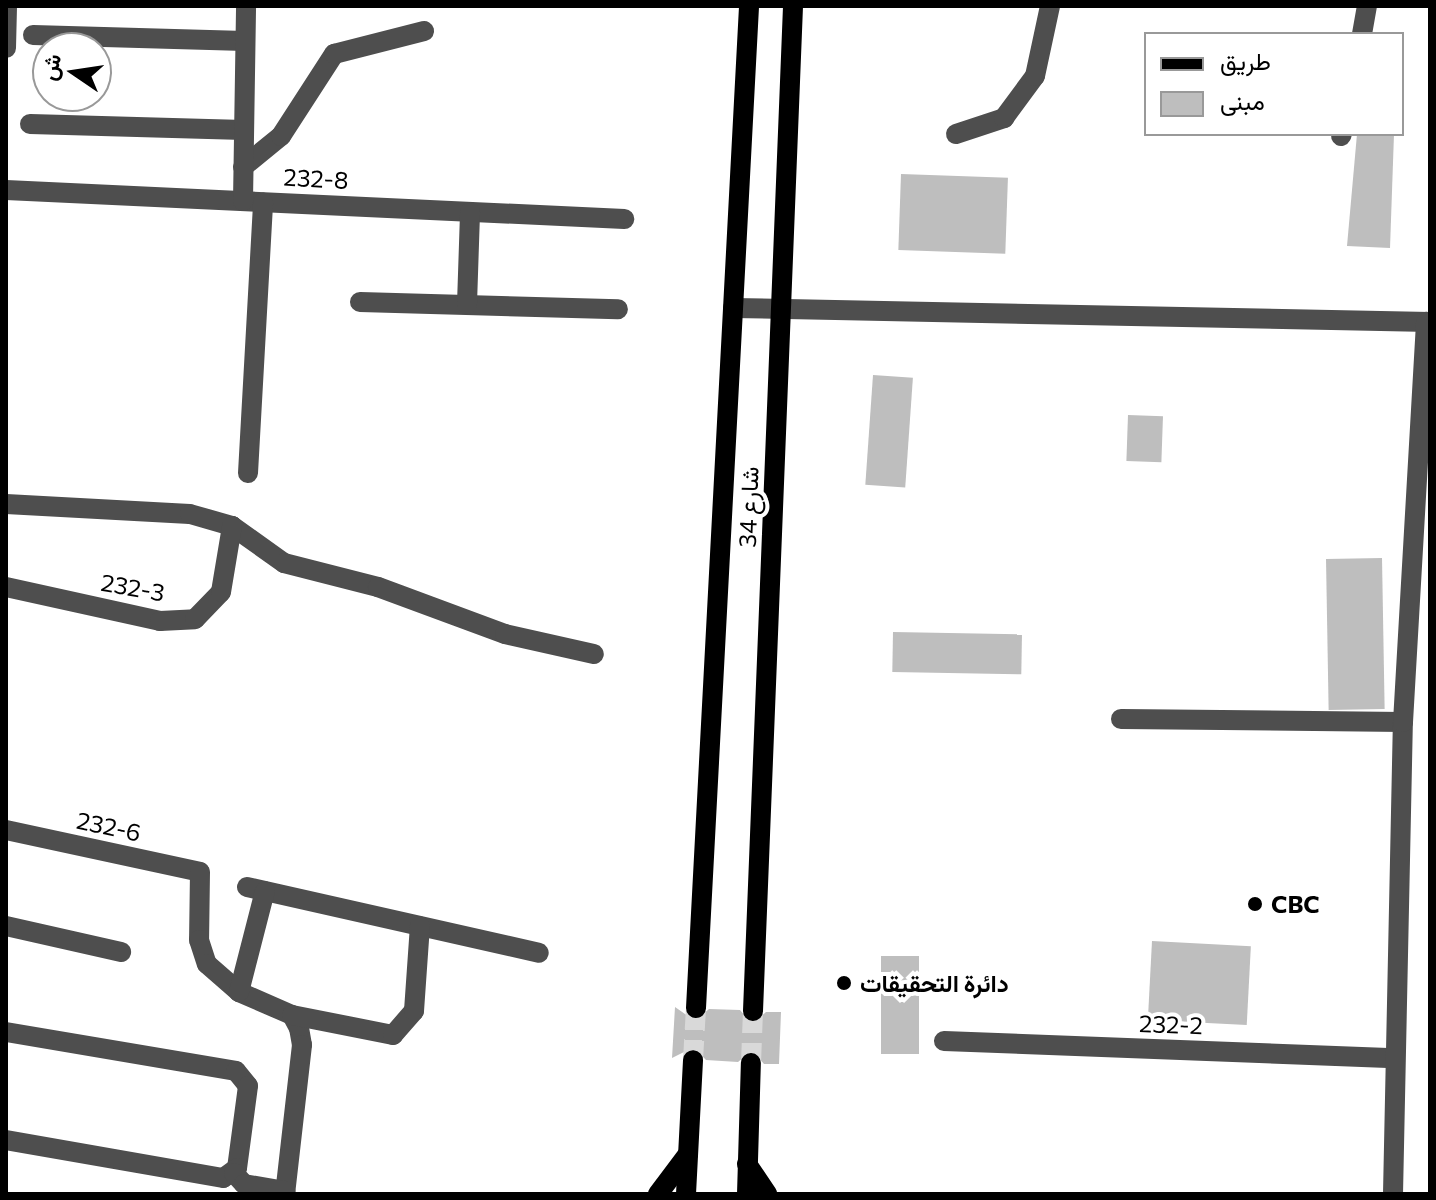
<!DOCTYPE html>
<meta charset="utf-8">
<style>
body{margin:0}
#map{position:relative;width:1436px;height:1200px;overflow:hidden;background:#fff;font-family:Commissioner,Vazirmatn,sans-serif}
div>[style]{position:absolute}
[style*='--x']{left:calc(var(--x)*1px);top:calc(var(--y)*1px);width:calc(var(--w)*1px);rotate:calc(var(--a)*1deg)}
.building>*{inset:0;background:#bebebe;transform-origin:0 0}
.major-tunnel>*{height:20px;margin-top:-10px;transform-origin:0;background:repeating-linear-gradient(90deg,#d9d9d9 0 20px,transparent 0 30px)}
.minor>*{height:20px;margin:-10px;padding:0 10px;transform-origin:10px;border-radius:10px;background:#4e4e4e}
.major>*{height:20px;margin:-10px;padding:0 10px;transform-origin:10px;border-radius:10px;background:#000}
.dots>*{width:22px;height:22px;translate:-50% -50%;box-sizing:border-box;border:4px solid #fff;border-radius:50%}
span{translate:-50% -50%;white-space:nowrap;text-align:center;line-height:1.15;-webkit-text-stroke:8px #fff;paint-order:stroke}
.street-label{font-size:24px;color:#000}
.poi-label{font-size:24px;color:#000;font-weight:700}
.left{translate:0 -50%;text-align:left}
.frame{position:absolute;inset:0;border:8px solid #000;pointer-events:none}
.legend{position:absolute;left:1144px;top:32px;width:260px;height:104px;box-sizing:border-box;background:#fff;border:2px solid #999;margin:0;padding:10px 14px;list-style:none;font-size:24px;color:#000}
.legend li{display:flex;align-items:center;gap:16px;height:40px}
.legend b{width:40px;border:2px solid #999}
.north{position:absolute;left:32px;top:32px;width:80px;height:80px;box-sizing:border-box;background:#fff;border:2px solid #999;border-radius:50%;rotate:283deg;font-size:22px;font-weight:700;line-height:32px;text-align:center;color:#000}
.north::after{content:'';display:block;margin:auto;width:28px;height:36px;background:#000;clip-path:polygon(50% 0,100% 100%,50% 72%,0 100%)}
</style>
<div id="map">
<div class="building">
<i style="clip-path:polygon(1357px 134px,1394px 134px,1390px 248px,1347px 246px)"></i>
<i style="left:901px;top:174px;width:107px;height:76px;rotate:2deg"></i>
<i style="left:873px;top:375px;width:40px;height:110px;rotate:4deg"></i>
<i style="left:1128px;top:415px;width:35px;height:46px;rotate:2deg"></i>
<i style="left:1382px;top:558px;width:151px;height:56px;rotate:89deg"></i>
<i style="left:893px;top:632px;width:129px;height:40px;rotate:1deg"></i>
<i style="left:1152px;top:941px;width:99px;height:79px;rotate:3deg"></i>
<i style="left:881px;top:956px;width:38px;height:98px"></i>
<i style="clip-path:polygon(675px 1007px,695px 1021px,709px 1009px,740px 1010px,752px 1024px,766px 1012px,781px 1012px,779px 1064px,764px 1064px,752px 1050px,738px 1062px,706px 1060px,694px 1047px,672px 1058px)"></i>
</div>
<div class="major-tunnel">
<i style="--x:693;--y:1060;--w:52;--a:-86.7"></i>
<i style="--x:751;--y:1063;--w:52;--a:-87.8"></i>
</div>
<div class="minor">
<i style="--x:1362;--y:34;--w:28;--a:-80"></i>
<i style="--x:33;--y:35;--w:212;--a:1.6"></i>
<i style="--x:6;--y:48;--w:42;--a:-88.6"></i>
<i style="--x:30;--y:124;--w:214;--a:1.6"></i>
<i style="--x:956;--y:134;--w:51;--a:-18.4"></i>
<i style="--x:1004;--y:118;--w:52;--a:-53.6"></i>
<i style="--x:1035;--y:76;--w:72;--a:-77.9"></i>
<i style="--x:1341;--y:136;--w:2;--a:-63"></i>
<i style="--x:243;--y:167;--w:49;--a:-39.2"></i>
<i style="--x:281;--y:136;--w:98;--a:-57.1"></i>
<i style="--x:334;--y:54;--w:93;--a:-14.3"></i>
<i style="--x:6;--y:190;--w:619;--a:2.69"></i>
<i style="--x:243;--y:201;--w:195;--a:-89.1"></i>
<i style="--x:360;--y:302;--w:258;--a:1.6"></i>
<i style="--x:467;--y:304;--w:92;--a:-88.1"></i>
<i style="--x:733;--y:308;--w:697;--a:1.15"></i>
<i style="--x:248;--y:473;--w:271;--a:-86.8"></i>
<i style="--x:6;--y:504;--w:184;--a:3.1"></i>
<i style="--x:190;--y:514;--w:44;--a:15.9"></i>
<i style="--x:232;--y:526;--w:64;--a:35.4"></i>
<i style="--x:284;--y:563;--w:97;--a:14.3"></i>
<i style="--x:378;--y:587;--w:135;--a:20.3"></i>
<i style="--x:505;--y:634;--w:91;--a:12.7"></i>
<i style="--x:6;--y:587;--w:158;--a:12.4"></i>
<i style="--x:160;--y:621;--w:35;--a:-3"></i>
<i style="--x:195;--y:619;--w:37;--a:-46"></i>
<i style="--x:221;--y:592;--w:67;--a:-80.5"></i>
<i style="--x:1121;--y:719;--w:282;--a:0.6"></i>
<i style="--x:6;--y:830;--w:198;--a:12.2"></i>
<i style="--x:200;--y:872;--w:68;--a:90.8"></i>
<i style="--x:199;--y:940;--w:25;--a:72"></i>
<i style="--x:207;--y:964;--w:43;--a:41.2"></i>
<i style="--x:239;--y:992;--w:58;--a:23.5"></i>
<i style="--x:292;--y:1015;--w:15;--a:62"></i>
<i style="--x:299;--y:1028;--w:17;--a:80"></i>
<i style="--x:302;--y:1045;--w:150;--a:96.5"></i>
<i style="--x:247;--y:887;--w:299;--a:12.7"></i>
<i style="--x:6;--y:926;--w:118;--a:12.7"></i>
<i style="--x:239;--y:992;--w:104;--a:-75.6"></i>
<i style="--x:292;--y:1015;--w:103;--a:11.2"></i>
<i style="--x:393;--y:1035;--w:32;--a:-49"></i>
<i style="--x:414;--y:1011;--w:85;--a:-86"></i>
<i style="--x:6;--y:1032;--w:233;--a:9.6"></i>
<i style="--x:236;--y:1071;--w:19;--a:51"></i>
<i style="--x:248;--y:1086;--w:83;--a:97.6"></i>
<i style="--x:237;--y:1168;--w:17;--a:144"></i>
<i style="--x:223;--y:1178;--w:220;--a:-170.1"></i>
<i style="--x:944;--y:1041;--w:451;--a:2.2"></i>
<i style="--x:234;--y:1173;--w:15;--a:48"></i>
<i style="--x:244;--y:1184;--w:42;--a:9.7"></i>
<i style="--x:1393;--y:1194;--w:472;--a:-88.8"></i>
<i style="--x:1403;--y:722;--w:401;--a:-86.7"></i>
</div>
<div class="major">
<i style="--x:696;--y:1008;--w:1003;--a:-86.97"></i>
<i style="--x:753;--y:1011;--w:1006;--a:-87.72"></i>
<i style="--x:747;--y:1164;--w:36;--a:56"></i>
<i style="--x:658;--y:1194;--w:50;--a:-53.1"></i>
<i style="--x:686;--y:1194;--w:134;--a:-87"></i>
<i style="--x:747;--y:1194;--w:131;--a:-88.3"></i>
</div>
<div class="dots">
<i style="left:1255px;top:904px;background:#000"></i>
<i style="left:844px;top:983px;background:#000"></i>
</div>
<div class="street-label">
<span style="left:316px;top:178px;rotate:3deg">232-8</span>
<span style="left:748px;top:507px;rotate:-88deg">شارع 34</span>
<span style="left:133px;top:587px;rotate:10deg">232-3</span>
<span style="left:109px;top:826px;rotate:12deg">232-6</span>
<span style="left:1171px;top:1024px;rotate:2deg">232-2</span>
</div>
<div class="poi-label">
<span class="left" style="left:1271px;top:904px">CBC</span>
<span class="left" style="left:860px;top:983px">دائرة التحقيقات</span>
</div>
<div class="frame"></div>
<ul class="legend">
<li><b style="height:10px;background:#000"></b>طريق</li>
<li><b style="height:22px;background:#bebebe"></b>مبنى</li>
</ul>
<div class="north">ش</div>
</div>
